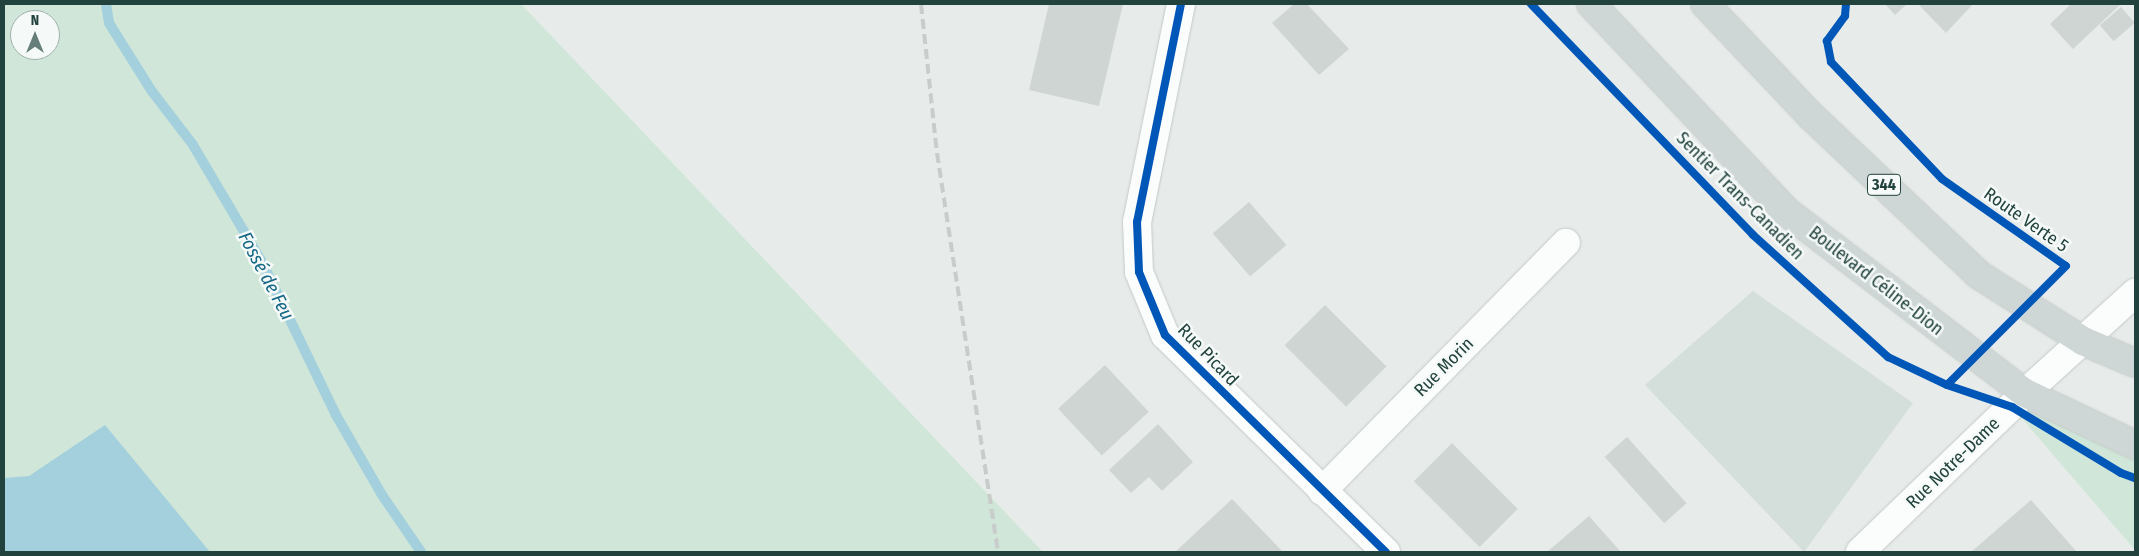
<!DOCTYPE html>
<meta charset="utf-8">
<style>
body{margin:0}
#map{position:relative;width:2139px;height:556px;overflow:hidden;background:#e7ecea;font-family:"Fira Sans Condensed",sans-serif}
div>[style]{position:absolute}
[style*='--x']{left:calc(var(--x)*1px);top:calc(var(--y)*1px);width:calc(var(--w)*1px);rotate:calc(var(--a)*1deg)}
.built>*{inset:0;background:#d4deda}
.green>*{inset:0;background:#cfe6d8}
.water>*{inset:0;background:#a4d0dd}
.stream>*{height:10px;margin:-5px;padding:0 5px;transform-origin:5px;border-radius:5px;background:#a4d0dd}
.building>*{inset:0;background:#ced5d3;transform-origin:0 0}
.roads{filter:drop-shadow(0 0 1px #c4c9c7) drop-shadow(0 0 1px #c4c9c7)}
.street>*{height:28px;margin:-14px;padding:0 14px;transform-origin:14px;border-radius:14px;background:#fbfcfc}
.secondary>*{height:28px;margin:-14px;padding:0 14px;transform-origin:14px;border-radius:14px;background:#fbfcfc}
.primary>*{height:28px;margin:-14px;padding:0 14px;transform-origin:14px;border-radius:14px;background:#ced7d6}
.rail>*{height:4px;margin-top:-2px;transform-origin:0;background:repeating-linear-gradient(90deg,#c8cdcb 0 10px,transparent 0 15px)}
.cycleway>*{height:8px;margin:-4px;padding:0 4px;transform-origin:4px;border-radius:4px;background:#0057b8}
span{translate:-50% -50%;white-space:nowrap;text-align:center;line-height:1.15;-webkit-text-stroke:5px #f5faf8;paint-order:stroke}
.shield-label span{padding:1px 4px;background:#f5faf8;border:1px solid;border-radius:4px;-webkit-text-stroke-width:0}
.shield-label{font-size:16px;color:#21423d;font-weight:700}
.street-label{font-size:18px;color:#21423d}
.water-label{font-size:19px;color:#146785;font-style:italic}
.frame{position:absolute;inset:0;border:5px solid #21423d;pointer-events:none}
.north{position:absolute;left:10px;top:10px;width:50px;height:50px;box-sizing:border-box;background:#f5faf8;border:1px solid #a0b0ad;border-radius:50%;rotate:0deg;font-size:14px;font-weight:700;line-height:20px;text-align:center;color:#21423d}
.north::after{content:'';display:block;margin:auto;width:18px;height:22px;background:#667e7a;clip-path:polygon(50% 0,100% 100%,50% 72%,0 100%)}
</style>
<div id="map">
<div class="built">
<i style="clip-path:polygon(1753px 291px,1913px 403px,1804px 552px,1645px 385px)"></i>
</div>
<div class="green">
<i style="clip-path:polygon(evenodd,4px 4px,521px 4px,1043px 552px,4px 552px,4px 4px,20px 20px,50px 20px,50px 50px,20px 50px,20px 20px)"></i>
<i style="clip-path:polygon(2025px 393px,2135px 445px,2135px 550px,2012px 407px)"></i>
</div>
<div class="water">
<i style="clip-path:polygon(105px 425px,210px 552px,4px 552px,4px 478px,29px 476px)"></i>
</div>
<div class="stream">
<i style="--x:106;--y:4;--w:19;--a:81"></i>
<i style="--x:109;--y:23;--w:79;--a:57.9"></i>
<i style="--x:151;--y:90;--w:69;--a:52.6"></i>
<i style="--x:193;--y:145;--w:138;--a:59.5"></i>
<i style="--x:263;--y:264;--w:168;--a:64.2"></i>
<i style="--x:336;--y:415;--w:92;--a:60.1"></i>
<i style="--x:382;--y:495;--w:69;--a:55.6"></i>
</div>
<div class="building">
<i style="clip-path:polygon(1049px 4px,1123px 4px,1099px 106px,1029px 90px)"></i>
<i style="clip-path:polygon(1294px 4px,1307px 4px,1349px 49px,1319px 75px,1272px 23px)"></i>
<i style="clip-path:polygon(1885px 4px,1907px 4px,1895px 15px)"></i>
<i style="clip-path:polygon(1918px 4px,1973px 4px,1946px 33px)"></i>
<i style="clip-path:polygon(2071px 4px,2121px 4px,2073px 49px,2050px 24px)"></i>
<i style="left:2121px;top:7px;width:21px;height:28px;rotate:49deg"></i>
<i style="left:1249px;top:202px;width:57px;height:48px;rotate:49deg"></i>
<i style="left:1325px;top:305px;width:87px;height:57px;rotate:45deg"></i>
<i style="left:1105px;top:365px;width:64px;height:64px;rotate:47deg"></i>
<i style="clip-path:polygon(1158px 424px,1193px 462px,1162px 491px,1149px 477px,1131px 493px,1109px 470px)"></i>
<i style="left:1627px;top:437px;width:89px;height:30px;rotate:48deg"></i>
<i style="left:1452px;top:443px;width:93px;height:54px;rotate:45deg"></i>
<i style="clip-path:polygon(1232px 499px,1283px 552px,1175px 552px)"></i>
<i style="clip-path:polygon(2031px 500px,2077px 552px,1971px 552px)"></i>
<i style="clip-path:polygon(1589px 516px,1621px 552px,1547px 552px)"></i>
</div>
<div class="roads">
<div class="street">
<i style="--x:1181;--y:4;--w:222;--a:101.4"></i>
<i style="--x:1137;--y:222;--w:50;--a:87.7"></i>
<i style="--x:1139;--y:272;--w:68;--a:67.6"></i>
<i style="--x:1165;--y:335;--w:310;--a:44.5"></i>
<i style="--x:1322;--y:491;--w:348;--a:-45.5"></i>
<i style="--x:1860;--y:552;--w:229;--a:-43.9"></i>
</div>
<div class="secondary">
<i style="--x:2025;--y:393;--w:149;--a:-42.3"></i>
</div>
<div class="primary">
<i style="--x:1591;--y:4;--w:286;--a:46.7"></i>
<i style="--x:1787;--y:212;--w:299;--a:37.3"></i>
<i style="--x:2025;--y:393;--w:122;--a:25.3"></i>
<i style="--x:1705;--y:4;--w:154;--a:46.6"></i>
<i style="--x:1811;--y:116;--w:231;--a:43.4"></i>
<i style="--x:1979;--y:275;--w:123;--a:32.4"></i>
<i style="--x:2083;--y:341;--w:56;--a:22.9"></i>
</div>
</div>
<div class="rail">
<i style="--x:921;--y:4;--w:150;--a:83.9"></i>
<i style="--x:937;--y:153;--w:404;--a:81.3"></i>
</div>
<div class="cycleway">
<i style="--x:1181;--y:4;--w:222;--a:101.4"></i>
<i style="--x:1137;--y:222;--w:50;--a:87.7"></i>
<i style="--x:1139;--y:272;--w:68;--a:67.6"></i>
<i style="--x:1165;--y:335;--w:310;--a:44.5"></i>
<i style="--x:1531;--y:4;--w:320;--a:46.1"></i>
<i style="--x:1753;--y:235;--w:182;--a:42.1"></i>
<i style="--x:1888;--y:357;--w:65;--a:25.4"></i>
<i style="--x:1947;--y:385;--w:69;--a:18.7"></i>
<i style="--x:2012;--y:407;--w:127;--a:31.2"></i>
<i style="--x:2121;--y:473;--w:15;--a:20"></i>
<i style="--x:1846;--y:4;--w:12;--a:95"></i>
<i style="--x:1845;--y:16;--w:31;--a:126"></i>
<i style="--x:1827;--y:41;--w:21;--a:79"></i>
<i style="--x:1831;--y:62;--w:161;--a:46.5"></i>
<i style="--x:1942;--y:179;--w:151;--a:35.1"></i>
<i style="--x:2066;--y:266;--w:168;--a:135"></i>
</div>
<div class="shield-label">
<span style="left:1884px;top:185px">344</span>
</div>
<div class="street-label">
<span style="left:1740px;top:196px;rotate:45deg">Sentier Trans-Canadien</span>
<span style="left:2026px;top:220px;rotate:35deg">Route Verte 5</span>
<span style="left:1876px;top:281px;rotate:38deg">Boulevard Céline-Dion</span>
<span style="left:1208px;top:355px;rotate:46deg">Rue Picard</span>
<span style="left:1444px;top:367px;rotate:-45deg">Rue Morin</span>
<span style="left:1953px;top:463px;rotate:-44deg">Rue Notre-Dame</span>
</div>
<div class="water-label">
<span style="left:266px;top:276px;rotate:62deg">Fossé de Feu</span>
</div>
<div class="frame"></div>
<div class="north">N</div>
</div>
